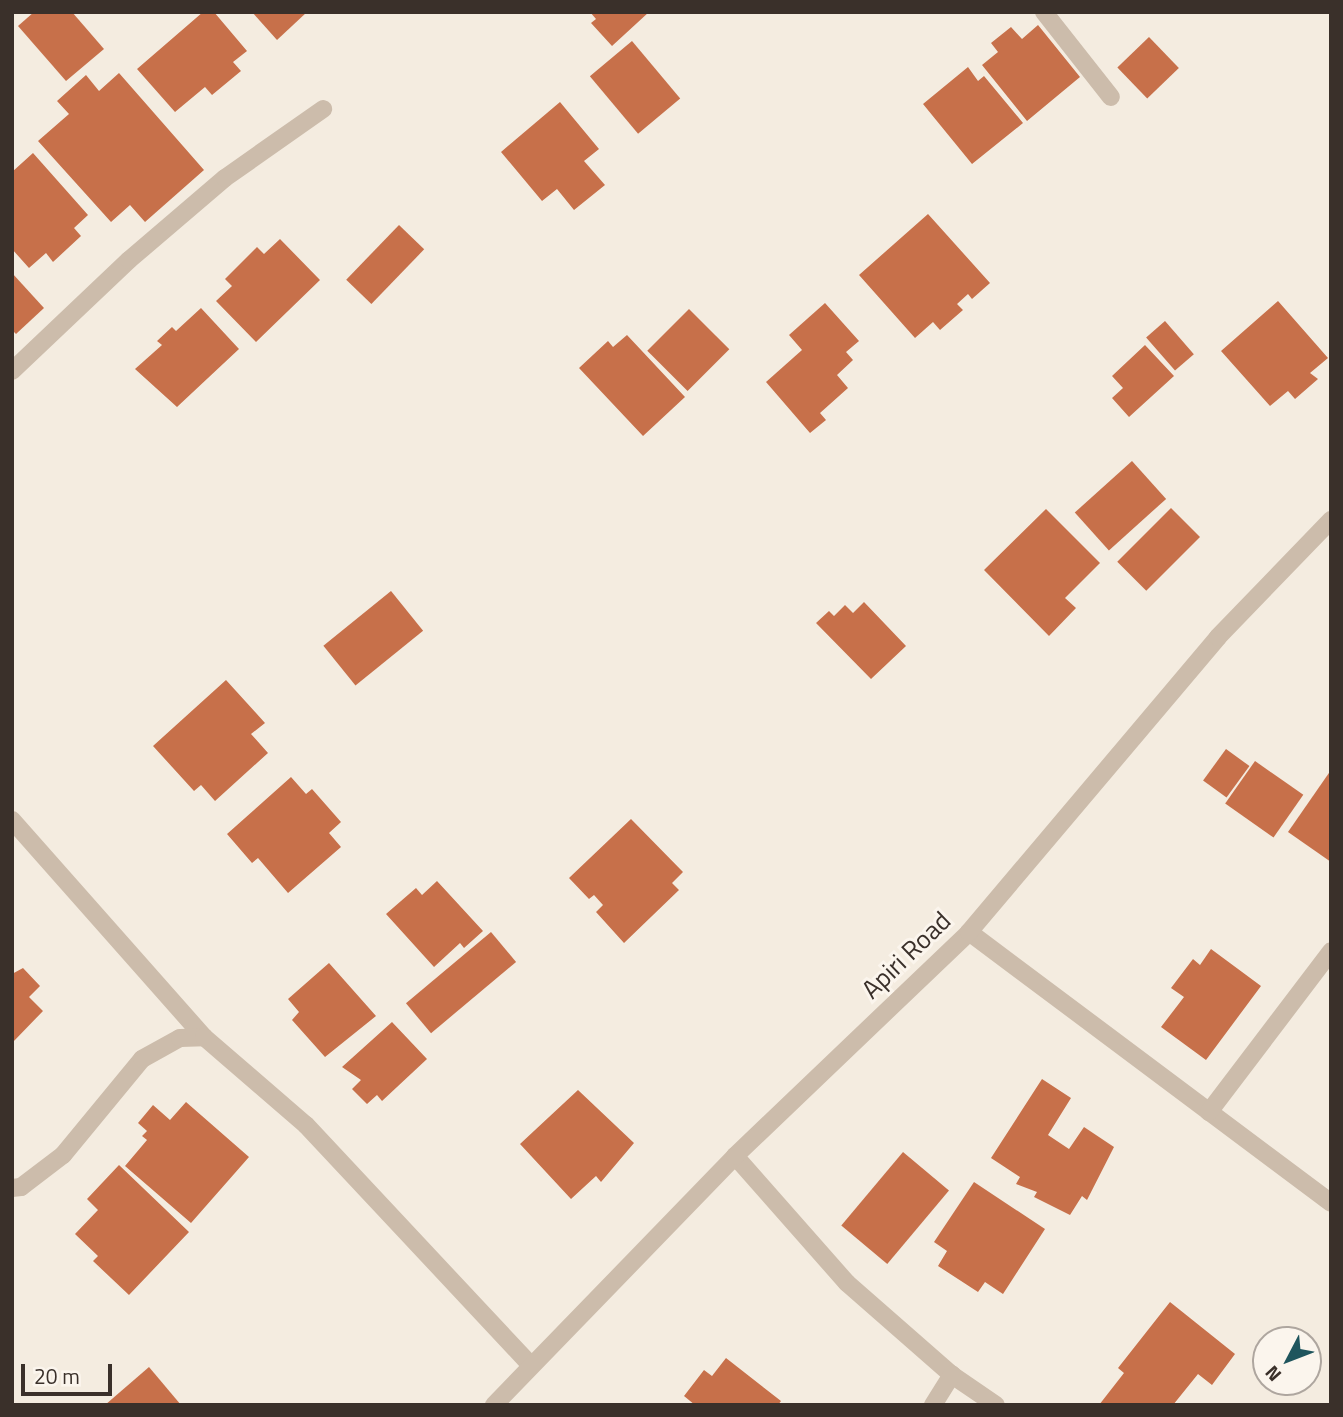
<!DOCTYPE html>
<style>
body{margin:0}
#map{position:relative;width:1343px;height:1417px;overflow:hidden;background:#f4ece0;font-family:"Titillium Web",sans-serif}
div>[style]{position:absolute}
[style*='--x']{left:calc(var(--x)*1px);top:calc(var(--y)*1px);width:calc(var(--w)*1px);rotate:calc(var(--a)*1deg)}
.building>*{inset:0;background:#c7704a;transform-origin:0 0}
.minor>*{height:18px;margin:-9px;padding:0 9px;transform-origin:9px;border-radius:9px;background:#ccbcab}
.tertiary>*{height:18px;margin:-9px;padding:0 9px;transform-origin:9px;border-radius:9px;background:#ccbcab}
span{translate:-50% -50%;white-space:nowrap;text-align:center;line-height:1.15;-webkit-text-stroke:6px #fbf5ed;paint-order:stroke}
.street-label{font-size:26px;color:#3a302a}
.frame{position:absolute;inset:0;border:14px solid #3a302a;pointer-events:none}
.north{position:absolute;left:1252px;top:1326px;width:70px;height:70px;box-sizing:border-box;background:#fbf5ed;border:2px solid #aea69f;border-radius:50%;rotate:228deg;font-size:19px;font-weight:700;line-height:28px;text-align:center;color:#3a302a}
.north::after{content:'';display:block;margin:auto;width:24px;height:32px;background:#1f555d;clip-path:polygon(50% 0,100% 100%,50% 72%,0 100%)}
.scale{position:absolute;left:21px;top:1364px;width:91px;height:32px;box-sizing:border-box;border:4px solid #3a302a;border-top:0;padding-left:9px;font-size:21px;line-height:24px;white-space:nowrap;color:#3a302a;-webkit-text-stroke:5px #fbf5ed;paint-order:stroke}
</style>
<div id="map">
<div class="building">
<i style="clip-path:polygon(34px 12px,72px 12px,104px 49px,66px 81px,18px 26px)"></i>
<i style="clip-path:polygon(203px 12px,214px 12px,247px 51px,233px 62px,241px 71px,212px 95px,205px 87px,175px 112px,137px 69px)"></i>
<i style="clip-path:polygon(252px 12px,307px 12px,277px 40px)"></i>
<i style="clip-path:polygon(590px 12px,649px 12px,612px 46px,591px 23px,596px 19px)"></i>
<i style="clip-path:polygon(1038px 25px,1080px 77px,1027px 121px,982px 65px,998px 52px,991px 43px,1011px 27px,1022px 39px)"></i>
<i style="left:1149px;top:37px;width:43px;height:44px;rotate:46deg"></i>
<i style="left:632px;top:41px;width:75px;height:55px;rotate:50deg"></i>
<i style="clip-path:polygon(968px 67px,978px 81px,984px 76px,1023px 123px,972px 164px,923px 104px)"></i>
<i style="clip-path:polygon(119px 73px,204px 170px,145px 222px,130px 205px,111px 222px,38px 141px,69px 114px,57px 101px,86px 75px,99px 91px)"></i>
<i style="clip-path:polygon(560px 102px,599px 149px,584px 161px,605px 185px,574px 210px,557px 189px,542px 201px,501px 152px)"></i>
<i style="clip-path:polygon(33px 153px,88px 215px,74px 228px,81px 236px,53px 262px,46px 253px,29px 268px,12px 249px,12px 172px)"></i>
<i style="clip-path:polygon(928px 214px,990px 283px,972px 299px,968px 294px,957px 304px,963px 310px,940px 330px,933px 322px,915px 338px,859px 275px)"></i>
<i style="left:399px;top:225px;width:35px;height:76px;rotate:44deg"></i>
<i style="clip-path:polygon(280px 239px,320px 280px,256px 342px,216px 301px,232px 286px,225px 279px,257px 247px,264px 254px)"></i>
<i style="clip-path:polygon(12px 273px,44px 308px,16px 334px,12px 330px)"></i>
<i style="clip-path:polygon(1278px 301px,1328px 358px,1310px 373px,1318px 379px,1295px 399px,1288px 391px,1270px 406px,1221px 351px)"></i>
<i style="clip-path:polygon(825px 303px,859px 341px,846px 352px,853px 360px,837px 375px,848px 388px,820px 413px,826px 420px,810px 433px,766px 382px,802px 350px,789px 335px)"></i>
<i style="clip-path:polygon(201px 308px,239px 349px,177px 407px,135px 369px,162px 345px,157px 341px,172px 327px,176px 331px)"></i>
<i style="left:689px;top:309px;width:57px;height:59px;rotate:45deg"></i>
<i style="left:1165px;top:321px;width:44px;height:25px;rotate:49deg"></i>
<i style="clip-path:polygon(627px 335px,685px 397px,643px 436px,579px 368px,608px 341px,613px 347px)"></i>
<i style="clip-path:polygon(1145px 345px,1174px 376px,1129px 417px,1112px 398px,1123px 388px,1112px 376px)"></i>
<i style="left:1132px;top:461px;width:51px;height:77px;rotate:48deg"></i>
<i style="left:1171px;top:508px;width:41px;height:76px;rotate:45deg"></i>
<i style="clip-path:polygon(1046px 509px,1100px 563px,1065px 598px,1076px 608px,1049px 636px,984px 570px)"></i>
<i style="left:391px;top:591px;width:51px;height:87px;rotate:51deg"></i>
<i style="clip-path:polygon(864px 602px,906px 646px,871px 679px,816px 623px,829px 611px,834px 616px,845px 605px,853px 613px)"></i>
<i style="clip-path:polygon(226px 680px,265px 723px,251px 734px,268px 753px,215px 801px,201px 785px,194px 791px,153px 746px)"></i>
<i style="left:1226px;top:749px;width:29px;height:39px;rotate:36deg"></i>
<i style="left:1255px;top:761px;width:59px;height:52px;rotate:35deg"></i>
<i style="clip-path:polygon(1331px 770px,1331px 862px,1288px 832px)"></i>
<i style="clip-path:polygon(291px 777px,306px 794px,312px 789px,341px 822px,329px 833px,341px 847px,288px 893px,258px 858px,252px 863px,227px 834px)"></i>
<i style="clip-path:polygon(631px 819px,683px 872px,672px 883px,679px 890px,624px 943px,596px 912px,603px 905px,594px 895px,589px 899px,569px 878px)"></i>
<i style="clip-path:polygon(437px 881px,483px 931px,464px 948px,460px 943px,434px 967px,386px 914px,416px 888px,422px 895px)"></i>
<i style="left:491px;top:932px;width:39px;height:111px;rotate:50deg"></i>
<i style="clip-path:polygon(1211px 949px,1261px 986px,1206px 1060px,1161px 1027px,1184px 997px,1171px 988px,1193px 959px,1200px 965px)"></i>
<i style="clip-path:polygon(329px 963px,376px 1016px,325px 1057px,292px 1020px,299px 1012px,288px 999px)"></i>
<i style="clip-path:polygon(23px 968px,40px 986px,29px 997px,43px 1011px,12px 1043px,12px 974px)"></i>
<i style="clip-path:polygon(392px 1022px,427px 1059px,382px 1101px,377px 1095px,367px 1104px,352px 1089px,361px 1080px,342px 1067px)"></i>
<i style="clip-path:polygon(1042px 1079px,1071px 1098px,1048px 1135px,1069px 1149px,1084px 1127px,1114px 1147px,1087px 1200px,1082px 1196px,1070px 1215px,1034px 1197px,1037px 1192px,1016px 1184px,1020px 1177px,991px 1158px)"></i>
<i style="clip-path:polygon(578px 1090px,634px 1143px,601px 1182px,596px 1176px,571px 1199px,520px 1144px)"></i>
<i style="clip-path:polygon(186px 1102px,249px 1157px,191px 1223px,125px 1166px,147px 1140px,142px 1136px,147px 1131px,138px 1123px,153px 1105px,170px 1120px)"></i>
<i style="left:903px;top:1152px;width:60px;height:96px;rotate:40deg"></i>
<i style="clip-path:polygon(119px 1165px,189px 1232px,129px 1295px,93px 1261px,98px 1256px,75px 1234px,98px 1210px,87px 1199px)"></i>
<i style="clip-path:polygon(974px 1182px,1045px 1229px,1003px 1294px,985px 1282px,978px 1292px,938px 1266px,947px 1251px,934px 1242px)"></i>
<i style="clip-path:polygon(1170px 1302px,1235px 1354px,1212px 1385px,1198px 1374px,1173px 1405px,1099px 1405px,1124px 1373px,1118px 1368px)"></i>
<i style="clip-path:polygon(726px 1358px,781px 1401px,778px 1405px,695px 1405px,684px 1396px,704px 1370px,712px 1376px)"></i>
<i style="clip-path:polygon(149px 1367px,181px 1405px,105px 1405px)"></i>
</div>
<div class="minor">
<i style="--x:1044;--y:12;--w:108;--a:51.8"></i>
<i style="--x:12;--y:371;--w:161;--a:-43.5"></i>
<i style="--x:129;--y:260;--w:126;--a:-40.5"></i>
<i style="--x:225;--y:178;--w:120;--a:-35.1"></i>
<i style="--x:12;--y:820;--w:290;--a:48.5"></i>
<i style="--x:969;--y:932;--w:452;--a:36.8"></i>
<i style="--x:1209;--y:1112;--w:202;--a:-52.8"></i>
<i style="--x:735;--y:1156;--w:169;--a:48.6"></i>
<i style="--x:847;--y:1283;--w:140;--a:41.2"></i>
<i style="--x:952;--y:1375;--w:53;--a:34.3"></i>
<i style="--x:12;--y:1188;--w:9;--a:-6"></i>
<i style="--x:21;--y:1187;--w:53;--a:-37.3"></i>
<i style="--x:63;--y:1155;--w:124;--a:-50.5"></i>
<i style="--x:142;--y:1059;--w:43;--a:-28.9"></i>
<i style="--x:180;--y:1038;--w:24;--a:-2"></i>
<i style="--x:204;--y:1037;--w:135;--a:40.8"></i>
<i style="--x:306;--y:1125;--w:328;--a:46.9"></i>
<i style="--x:933;--y:1405;--w:36;--a:-58"></i>
</div>
<div class="tertiary">
<i style="--x:494;--y:1405;--w:347;--a:-45.9"></i>
<i style="--x:735;--y:1156;--w:324;--a:-43.7"></i>
<i style="--x:969;--y:932;--w:386;--a:-49.8"></i>
<i style="--x:1218;--y:637;--w:163;--a:-46"></i>
</div>
<div class="street-label">
<span style="left:906px;top:955px;rotate:-44deg">Apiri Road</span>
</div>
<div class="frame"></div>
<div class="north">N</div>
<div class="scale">20 m</div>
</div>
